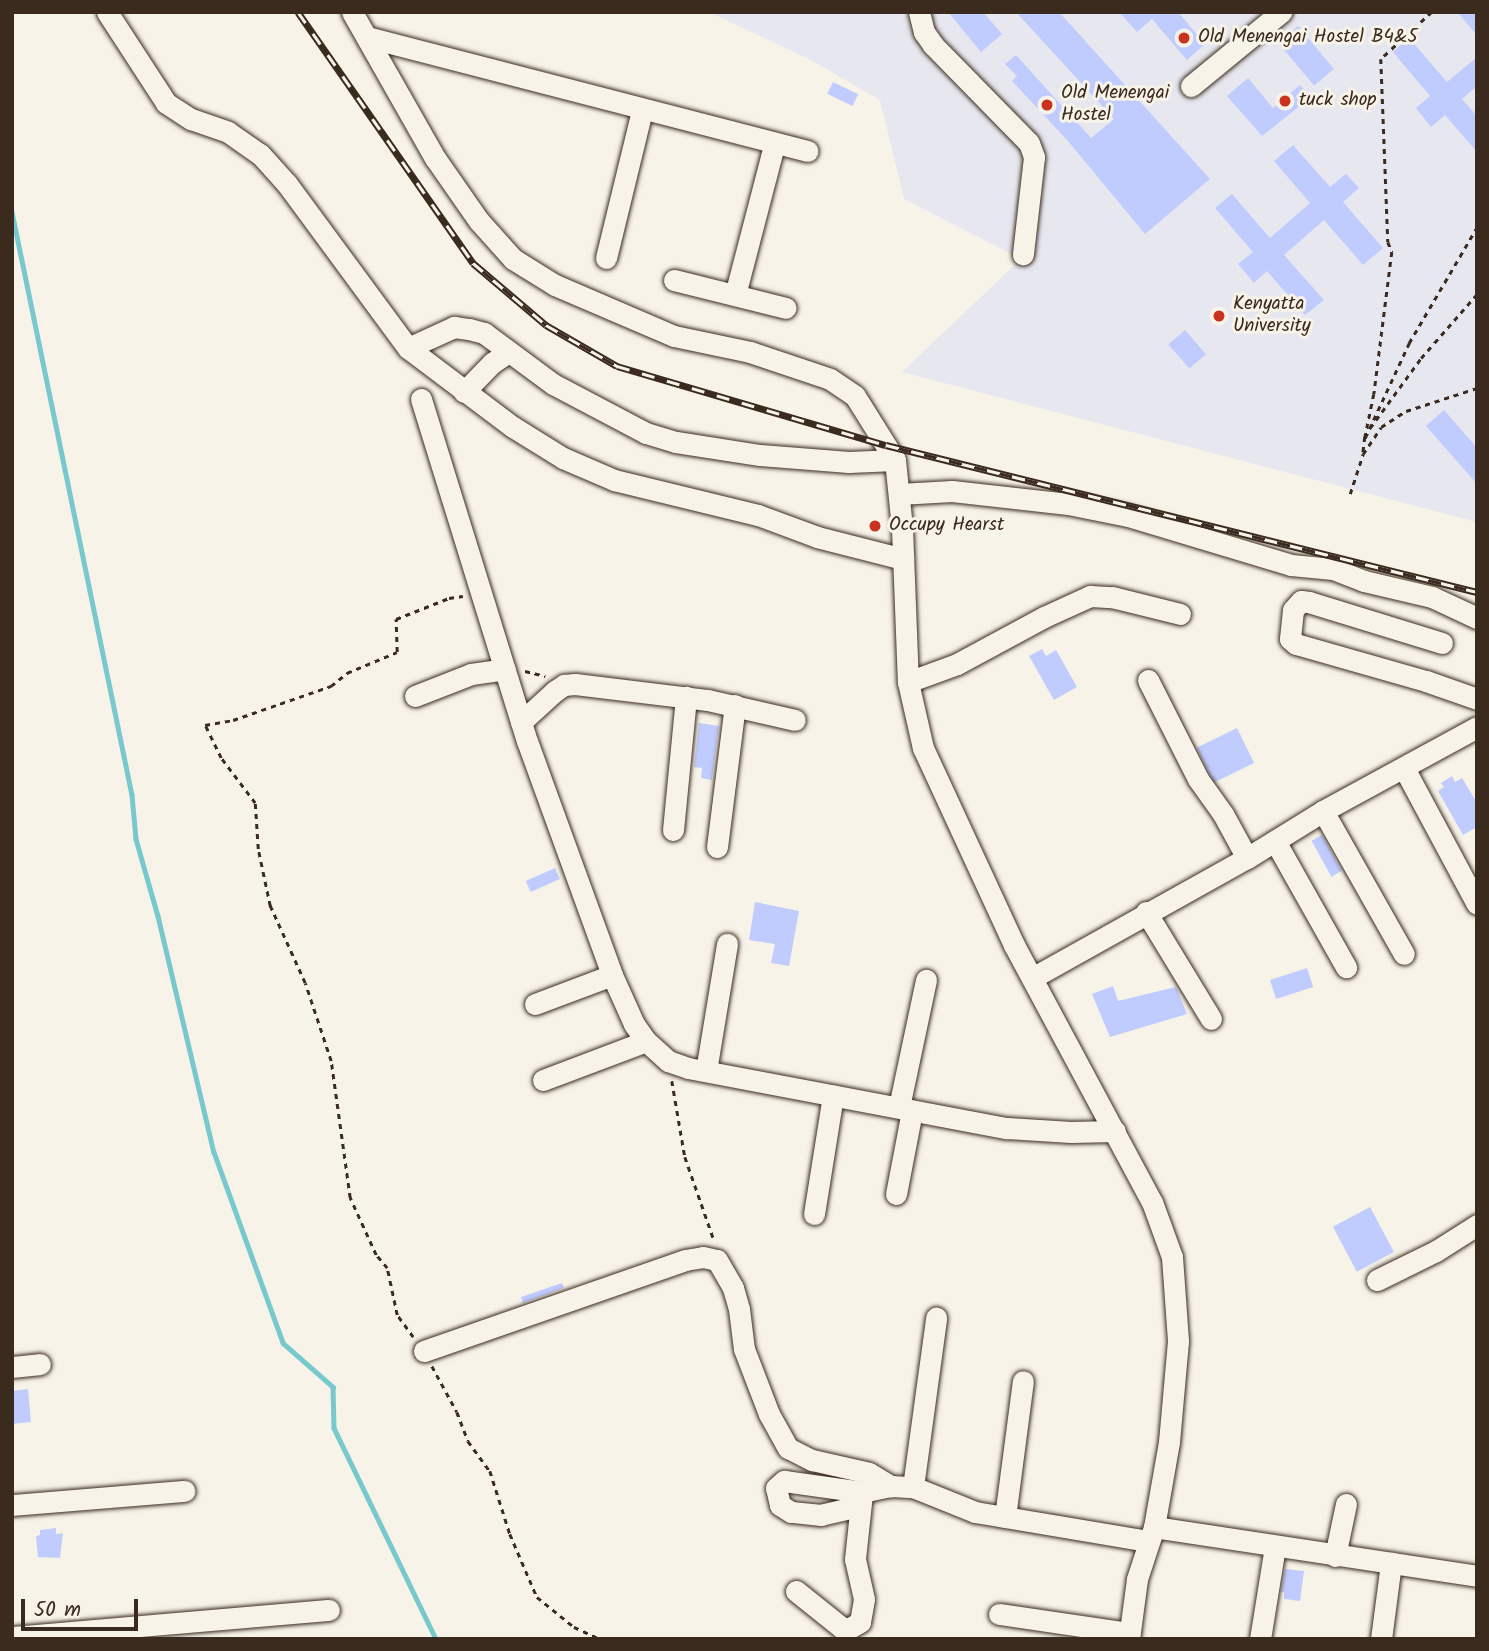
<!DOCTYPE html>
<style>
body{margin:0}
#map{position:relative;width:1489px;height:1651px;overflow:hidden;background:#f7f3e8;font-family:Kalam,sans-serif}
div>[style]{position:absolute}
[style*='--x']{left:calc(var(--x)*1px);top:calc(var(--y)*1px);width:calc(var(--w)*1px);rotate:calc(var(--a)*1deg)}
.built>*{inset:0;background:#e7e7ef}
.stream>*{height:4.5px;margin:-2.25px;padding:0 2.25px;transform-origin:2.25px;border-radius:2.25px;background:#77c9cd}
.building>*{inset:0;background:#c1ccfe;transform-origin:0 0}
.path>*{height:2.5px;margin-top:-1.25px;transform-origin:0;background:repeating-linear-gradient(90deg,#3b2a1e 0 5px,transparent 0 10px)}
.roads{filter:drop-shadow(0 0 2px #3b2a1e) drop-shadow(0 0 2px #3b2a1e)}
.minor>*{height:21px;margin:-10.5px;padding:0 10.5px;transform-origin:10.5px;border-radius:10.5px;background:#f7f3e8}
.rail>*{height:7px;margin-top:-3.5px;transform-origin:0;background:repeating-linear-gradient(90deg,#f7f3e8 0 13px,#3b2a1e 0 26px);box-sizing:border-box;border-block:2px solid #3b2a1e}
.dots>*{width:19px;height:19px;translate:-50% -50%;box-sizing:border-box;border:4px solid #f7f3e8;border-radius:50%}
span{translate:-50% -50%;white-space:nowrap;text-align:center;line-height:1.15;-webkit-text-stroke:6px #f7f3e8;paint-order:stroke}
.poi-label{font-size:19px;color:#3b2a1e}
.left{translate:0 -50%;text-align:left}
.frame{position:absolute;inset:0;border:14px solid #3b2a1e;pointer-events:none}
.scale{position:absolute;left:21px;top:1599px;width:117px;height:32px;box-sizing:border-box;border:4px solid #3b2a1e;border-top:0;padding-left:9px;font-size:21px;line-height:24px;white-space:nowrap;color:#3b2a1e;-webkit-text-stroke:5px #f7f3e8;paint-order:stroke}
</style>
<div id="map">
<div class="built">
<i style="clip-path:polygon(709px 12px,1477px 12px,1477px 522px,902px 372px,1021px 259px,904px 199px,880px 100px,811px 60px)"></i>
</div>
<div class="stream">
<i style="--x:12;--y:212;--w:595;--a:78.37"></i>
<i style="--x:132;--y:795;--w:44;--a:84.8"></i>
<i style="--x:136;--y:839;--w:80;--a:74.1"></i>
<i style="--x:158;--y:916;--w:243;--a:76.7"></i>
<i style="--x:214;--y:1152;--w:203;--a:70.1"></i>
<i style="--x:283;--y:1343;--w:67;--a:41.3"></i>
<i style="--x:333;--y:1387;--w:41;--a:88.6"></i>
<i style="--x:334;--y:1428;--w:234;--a:64.2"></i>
</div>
<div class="building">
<i style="clip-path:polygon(948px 12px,983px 12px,1002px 34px,981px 52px)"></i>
<i style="clip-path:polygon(1016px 12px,1059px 12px,1210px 179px,1145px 234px,1068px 141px,1012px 81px,1017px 76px,1005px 64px,1016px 55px,1091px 138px,1114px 119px)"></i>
<i style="clip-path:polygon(1119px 12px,1178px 12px,1205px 44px,1187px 60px,1152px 19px,1137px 32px)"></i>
<i style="clip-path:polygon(1457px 12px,1477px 12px,1477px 35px)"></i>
<i style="left:1298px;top:26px;width:56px;height:26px;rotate:50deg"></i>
<i style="clip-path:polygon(1409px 38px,1447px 82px,1477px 57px,1477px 86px,1462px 99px,1477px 116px,1477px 152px,1445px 115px,1431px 127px,1416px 108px,1430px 96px,1393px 52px)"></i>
<i style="clip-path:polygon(1248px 78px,1273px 108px,1300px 85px,1311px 97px,1262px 136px,1227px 96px)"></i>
<i style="left:833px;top:82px;width:28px;height:13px;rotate:26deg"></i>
<i style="clip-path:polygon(1293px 145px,1330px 187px,1346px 174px,1359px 188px,1343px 202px,1383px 248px,1363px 265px,1324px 220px,1284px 255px,1324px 300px,1305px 315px,1267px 271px,1254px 283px,1238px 264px,1253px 252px,1215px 208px,1232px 194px,1270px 238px,1310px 203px,1274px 161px)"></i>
<i style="left:1185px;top:330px;width:32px;height:22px;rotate:49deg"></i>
<i style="clip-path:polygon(1444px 410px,1477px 448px,1477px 484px,1426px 426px)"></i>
<i style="clip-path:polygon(1042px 649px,1046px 656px,1056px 650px,1077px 687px,1054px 700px,1029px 656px)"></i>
<i style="clip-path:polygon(699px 723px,719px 726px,712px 780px,701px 778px,702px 768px,694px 767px)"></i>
<i style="left:1237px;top:728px;width:39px;height:45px;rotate:64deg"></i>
<i style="clip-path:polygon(1452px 776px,1455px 782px,1462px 778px,1477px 803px,1477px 827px,1463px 835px,1438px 791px,1444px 787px,1441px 783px)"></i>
<i style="left:1322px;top:835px;width:41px;height:12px;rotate:61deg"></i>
<i style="left:555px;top:868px;width:12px;height:32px;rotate:66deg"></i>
<i style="clip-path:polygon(755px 902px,799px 911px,789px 966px,771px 963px,775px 944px,749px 940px)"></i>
<i style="left:1307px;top:968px;width:20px;height:39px;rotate:72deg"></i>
<i style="clip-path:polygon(1113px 986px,1118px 1001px,1176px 987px,1187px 1014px,1110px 1037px,1092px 994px)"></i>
<i style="left:1370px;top:1207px;width:51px;height:42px;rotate:62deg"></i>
<i style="clip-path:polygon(562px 1283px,564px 1288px,523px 1303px,521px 1297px)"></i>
<i style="clip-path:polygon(28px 1389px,31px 1422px,12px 1424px,12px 1391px)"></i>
<i style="clip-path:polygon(56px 1528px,56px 1534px,63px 1533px,60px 1558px,38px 1557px,36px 1536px,40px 1535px,40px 1530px)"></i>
<i style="clip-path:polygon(1285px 1569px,1304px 1571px,1300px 1601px,1284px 1599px,1284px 1592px,1281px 1592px)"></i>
</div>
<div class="path">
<i style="--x:1432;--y:12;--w:69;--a:137.3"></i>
<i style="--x:1381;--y:59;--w:183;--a:87.8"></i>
<i style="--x:1388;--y:242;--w:11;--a:68"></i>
<i style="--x:1392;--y:252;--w:143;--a:97.2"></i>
<i style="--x:1374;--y:394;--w:45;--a:101.6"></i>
<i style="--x:1365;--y:438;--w:105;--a:-65.1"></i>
<i style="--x:1409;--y:343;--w:134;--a:-59.6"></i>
<i style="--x:1370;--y:428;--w:87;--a:-53.9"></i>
<i style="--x:1421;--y:358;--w:85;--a:-48.8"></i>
<i style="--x:1365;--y:437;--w:17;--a:97"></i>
<i style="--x:1363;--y:454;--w:32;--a:-56"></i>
<i style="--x:1381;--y:427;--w:30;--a:-33"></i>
<i style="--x:1406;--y:411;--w:75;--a:-17.9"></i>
<i style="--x:1350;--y:494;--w:42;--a:-72"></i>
<i style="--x:525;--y:671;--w:21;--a:14"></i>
<i style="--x:672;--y:1081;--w:77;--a:80.3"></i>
<i style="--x:685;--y:1157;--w:88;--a:70.7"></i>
<i style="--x:413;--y:1337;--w:27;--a:-126"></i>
<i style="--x:397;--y:1315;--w:48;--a:-102"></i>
<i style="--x:387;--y:1268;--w:17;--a:-130"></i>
<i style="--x:376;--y:1255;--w:63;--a:-114.5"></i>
<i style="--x:350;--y:1198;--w:138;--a:-97.9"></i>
<i style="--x:331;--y:1061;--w:82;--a:-108.4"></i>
<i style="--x:305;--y:983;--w:85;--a:-114.4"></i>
<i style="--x:270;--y:906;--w:58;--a:-101.9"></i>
<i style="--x:258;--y:849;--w:46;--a:-93.7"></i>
<i style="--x:255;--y:803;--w:56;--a:-127.1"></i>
<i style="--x:221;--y:758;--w:37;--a:-116"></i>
<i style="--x:205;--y:725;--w:28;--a:-10"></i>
<i style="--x:233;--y:720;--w:104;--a:-19.1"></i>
<i style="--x:331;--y:686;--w:21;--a:-39"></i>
<i style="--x:347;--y:673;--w:54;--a:-22.8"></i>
<i style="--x:397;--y:652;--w:33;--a:-92"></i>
<i style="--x:396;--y:619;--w:57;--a:-21.6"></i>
<i style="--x:449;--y:598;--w:14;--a:-8"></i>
<i style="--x:432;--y:1366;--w:52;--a:61.5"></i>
<i style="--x:457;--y:1412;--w:31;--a:69"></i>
<i style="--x:468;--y:1441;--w:37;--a:54"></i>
<i style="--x:490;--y:1471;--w:66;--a:72.4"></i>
<i style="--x:510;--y:1534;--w:69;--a:66.8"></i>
<i style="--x:537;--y:1597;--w:48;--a:39"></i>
<i style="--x:574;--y:1627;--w:29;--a:25"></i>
</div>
<div class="roads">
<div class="minor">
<i style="--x:107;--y:12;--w:108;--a:57"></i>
<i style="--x:166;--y:103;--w:30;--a:33"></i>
<i style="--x:191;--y:119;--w:39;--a:19"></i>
<i style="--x:228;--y:132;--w:39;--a:35"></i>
<i style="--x:260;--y:154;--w:40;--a:48"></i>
<i style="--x:287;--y:184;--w:204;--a:53.6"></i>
<i style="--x:408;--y:348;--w:131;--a:37"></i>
<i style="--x:513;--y:427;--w:59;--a:31.8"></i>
<i style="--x:563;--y:458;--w:56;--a:23.3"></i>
<i style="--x:614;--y:480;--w:148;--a:13.7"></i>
<i style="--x:758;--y:515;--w:63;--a:20.4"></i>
<i style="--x:817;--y:537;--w:89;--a:14.3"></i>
<i style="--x:352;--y:12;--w:168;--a:60.4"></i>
<i style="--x:435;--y:158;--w:77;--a:55.1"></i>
<i style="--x:479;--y:221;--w:51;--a:48.2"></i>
<i style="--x:513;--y:259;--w:49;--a:31.8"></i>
<i style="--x:555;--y:285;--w:129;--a:23.2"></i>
<i style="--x:674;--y:336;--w:78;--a:11.9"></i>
<i style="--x:750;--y:352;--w:84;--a:18.6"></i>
<i style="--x:830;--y:379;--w:30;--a:34"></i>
<i style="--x:855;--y:396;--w:75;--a:58"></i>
<i style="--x:895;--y:460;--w:68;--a:84.1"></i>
<i style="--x:902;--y:528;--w:154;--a:87.8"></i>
<i style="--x:908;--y:682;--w:68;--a:77.2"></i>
<i style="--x:923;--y:748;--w:217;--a:65.2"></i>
<i style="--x:1014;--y:945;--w:292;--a:61.8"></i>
<i style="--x:1152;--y:1202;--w:59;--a:70"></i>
<i style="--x:1172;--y:1257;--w:84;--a:85.9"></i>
<i style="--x:1178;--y:1341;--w:101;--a:95.1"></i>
<i style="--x:1169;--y:1442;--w:86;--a:100"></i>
<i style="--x:1154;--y:1527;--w:55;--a:108.1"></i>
<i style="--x:1137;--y:1579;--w:61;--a:97.6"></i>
<i style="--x:919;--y:12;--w:21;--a:76"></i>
<i style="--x:924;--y:32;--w:16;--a:55"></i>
<i style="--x:933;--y:45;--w:137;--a:45.6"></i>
<i style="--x:1029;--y:143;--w:15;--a:70"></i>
<i style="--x:1034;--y:157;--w:98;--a:96.5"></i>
<i style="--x:367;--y:37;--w:455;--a:14.5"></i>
<i style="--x:1191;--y:86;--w:117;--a:-39.4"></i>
<i style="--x:606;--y:258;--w:152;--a:-76.3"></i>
<i style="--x:674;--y:280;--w:115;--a:14"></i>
<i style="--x:735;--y:295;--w:155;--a:-75.4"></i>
<i style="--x:408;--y:348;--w:51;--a:-24.5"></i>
<i style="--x:454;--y:327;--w:15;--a:8"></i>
<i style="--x:469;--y:329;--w:16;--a:15"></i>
<i style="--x:484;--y:333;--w:86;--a:36.5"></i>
<i style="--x:553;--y:384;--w:105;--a:27.8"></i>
<i style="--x:646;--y:433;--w:31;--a:17"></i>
<i style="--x:676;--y:442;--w:85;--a:8.8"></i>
<i style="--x:760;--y:455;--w:89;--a:4.5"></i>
<i style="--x:849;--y:462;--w:46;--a:-2.5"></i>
<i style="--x:464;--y:392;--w:40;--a:-46"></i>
<i style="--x:492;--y:363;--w:18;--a:-34"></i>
<i style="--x:421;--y:399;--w:358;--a:72.8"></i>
<i style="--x:527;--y:741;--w:249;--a:70"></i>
<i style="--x:612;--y:975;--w:54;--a:65.8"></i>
<i style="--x:634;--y:1024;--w:21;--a:55"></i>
<i style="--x:646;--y:1041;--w:30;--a:42"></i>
<i style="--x:668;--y:1061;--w:21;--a:19"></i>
<i style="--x:688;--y:1068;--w:325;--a:10.7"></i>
<i style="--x:1007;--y:1128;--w:64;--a:3.6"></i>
<i style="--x:1071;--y:1132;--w:44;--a:-1.3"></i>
<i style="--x:899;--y:494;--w:53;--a:-3.2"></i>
<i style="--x:952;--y:491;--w:117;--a:6.4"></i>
<i style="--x:1068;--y:504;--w:61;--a:11.3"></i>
<i style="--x:1128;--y:516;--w:170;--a:16.7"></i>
<i style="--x:1291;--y:565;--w:42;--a:5.4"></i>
<i style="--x:1333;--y:569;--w:33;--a:21"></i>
<i style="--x:1364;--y:581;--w:70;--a:13.2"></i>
<i style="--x:1432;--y:597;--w:50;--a:25"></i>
<i style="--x:1442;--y:643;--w:139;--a:-162.9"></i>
<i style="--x:1309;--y:602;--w:8;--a:-173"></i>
<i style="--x:1301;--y:601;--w:12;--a:132"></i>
<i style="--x:1293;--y:610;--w:29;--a:96"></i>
<i style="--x:1290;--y:639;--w:8;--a:40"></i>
<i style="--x:1296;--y:644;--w:135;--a:15.9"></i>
<i style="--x:1426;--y:681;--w:54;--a:19.4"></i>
<i style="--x:1148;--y:680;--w:111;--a:63.2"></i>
<i style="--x:1198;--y:779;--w:43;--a:54.5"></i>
<i style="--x:1223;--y:814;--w:50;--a:61.4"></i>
<i style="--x:908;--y:682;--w:52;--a:-20.2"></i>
<i style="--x:957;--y:664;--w:99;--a:-28.4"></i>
<i style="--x:1044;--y:617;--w:51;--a:-24.5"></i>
<i style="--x:1090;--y:596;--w:22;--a:3"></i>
<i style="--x:1112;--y:597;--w:70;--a:14"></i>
<i style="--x:415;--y:696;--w:60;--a:-21.4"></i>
<i style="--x:471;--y:674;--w:34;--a:-8"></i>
<i style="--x:521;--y:722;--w:46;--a:-42.4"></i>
<i style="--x:555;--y:691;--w:11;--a:-34"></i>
<i style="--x:564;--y:685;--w:11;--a:-5"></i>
<i style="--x:575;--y:684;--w:134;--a:6.9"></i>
<i style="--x:708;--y:700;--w:89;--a:12.9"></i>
<i style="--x:1404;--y:768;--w:154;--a:61.8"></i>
<i style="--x:1323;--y:811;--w:164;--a:60.5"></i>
<i style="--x:673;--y:830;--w:134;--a:-84.4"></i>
<i style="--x:1275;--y:841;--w:145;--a:60.6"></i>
<i style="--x:717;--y:847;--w:143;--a:-82.8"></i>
<i style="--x:1146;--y:912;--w:125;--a:58.7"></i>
<i style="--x:1032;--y:978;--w:246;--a:-29.2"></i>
<i style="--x:1247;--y:858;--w:89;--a:-31.7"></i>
<i style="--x:1323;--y:811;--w:175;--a:-28.6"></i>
<i style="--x:535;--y:1004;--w:82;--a:-20.6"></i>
<i style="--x:706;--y:1071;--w:129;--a:-80.6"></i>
<i style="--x:543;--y:1080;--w:110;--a:-20.7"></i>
<i style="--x:899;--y:1107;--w:130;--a:-78"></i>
<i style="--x:896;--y:1194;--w:85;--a:-79.1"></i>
<i style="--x:814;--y:1214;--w:120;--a:-80.9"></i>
<i style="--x:1377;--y:1280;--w:66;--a:-26.2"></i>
<i style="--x:1436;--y:1251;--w:49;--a:-32.4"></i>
<i style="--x:424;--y:1351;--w:276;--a:-19.2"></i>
<i style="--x:685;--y:1260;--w:18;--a:-9"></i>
<i style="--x:703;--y:1257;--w:14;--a:12"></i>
<i style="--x:717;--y:1260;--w:32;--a:60"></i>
<i style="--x:733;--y:1288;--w:22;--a:74"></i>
<i style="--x:739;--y:1309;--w:40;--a:82.9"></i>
<i style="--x:744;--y:1349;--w:70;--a:69"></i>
<i style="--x:769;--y:1414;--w:39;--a:61"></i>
<i style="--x:788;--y:1448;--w:27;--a:27"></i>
<i style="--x:812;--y:1460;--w:58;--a:12.8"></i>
<i style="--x:869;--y:1473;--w:26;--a:31"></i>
<i style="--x:12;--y:1367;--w:28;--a:-6"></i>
<i style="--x:913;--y:1487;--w:171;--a:-82.2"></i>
<i style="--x:12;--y:1505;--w:173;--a:-4.7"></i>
<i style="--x:859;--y:1506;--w:39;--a:167"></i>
<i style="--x:821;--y:1515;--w:30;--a:-174"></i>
<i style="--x:791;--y:1512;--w:13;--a:-148"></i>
<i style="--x:780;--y:1505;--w:17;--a:-103"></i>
<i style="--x:776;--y:1488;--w:11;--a:-41"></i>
<i style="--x:784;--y:1481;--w:79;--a:8"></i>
<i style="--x:862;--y:1492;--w:30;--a:-12"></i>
<i style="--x:891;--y:1486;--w:22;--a:3"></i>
<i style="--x:913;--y:1487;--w:67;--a:22"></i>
<i style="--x:975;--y:1512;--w:176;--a:9.5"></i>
<i style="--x:1005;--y:1517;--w:137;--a:-82.5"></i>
<i style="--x:1154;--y:1527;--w:327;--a:8.6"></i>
<i style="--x:1335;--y:1556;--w:53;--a:-78.1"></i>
<i style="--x:796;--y:1591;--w:58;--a:38.7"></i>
<i style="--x:841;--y:1627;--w:7;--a:16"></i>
<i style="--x:848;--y:1629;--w:14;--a:-30"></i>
<i style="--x:860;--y:1622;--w:23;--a:-80"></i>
<i style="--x:864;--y:1599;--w:41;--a:-102.7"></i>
<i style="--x:855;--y:1559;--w:65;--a:-83.9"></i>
<i style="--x:999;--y:1614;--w:132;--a:8.3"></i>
<i style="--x:12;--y:1637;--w:318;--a:-4.9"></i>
<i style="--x:1260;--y:1639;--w:94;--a:-80.8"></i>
<i style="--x:1381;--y:1639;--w:77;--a:-82.5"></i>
</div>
</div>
<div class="rail">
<i style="--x:298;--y:12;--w:306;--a:55.1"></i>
<i style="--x:473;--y:263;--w:96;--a:40.3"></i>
<i style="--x:546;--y:325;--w:82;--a:30"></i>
<i style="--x:617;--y:366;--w:280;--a:16.4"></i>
<i style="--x:886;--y:445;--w:609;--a:13.97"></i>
</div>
<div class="dots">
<i style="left:1184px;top:38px;background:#c8321e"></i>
<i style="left:1285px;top:101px;background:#c8321e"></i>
<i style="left:1047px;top:105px;background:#c8321e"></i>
<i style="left:1219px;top:316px;background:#c8321e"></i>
<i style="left:875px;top:526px;background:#c8321e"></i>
</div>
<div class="poi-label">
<span class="left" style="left:1198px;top:38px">Old Menengai Hostel B4&amp;5</span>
<span class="left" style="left:1061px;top:105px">Old Menengai<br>Hostel</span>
<span class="left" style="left:1299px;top:101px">tuck shop</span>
<span class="left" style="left:1233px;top:316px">Kenyatta<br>University</span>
<span class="left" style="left:889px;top:526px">Occupy Hearst</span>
</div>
<div class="frame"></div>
<div class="scale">50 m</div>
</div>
